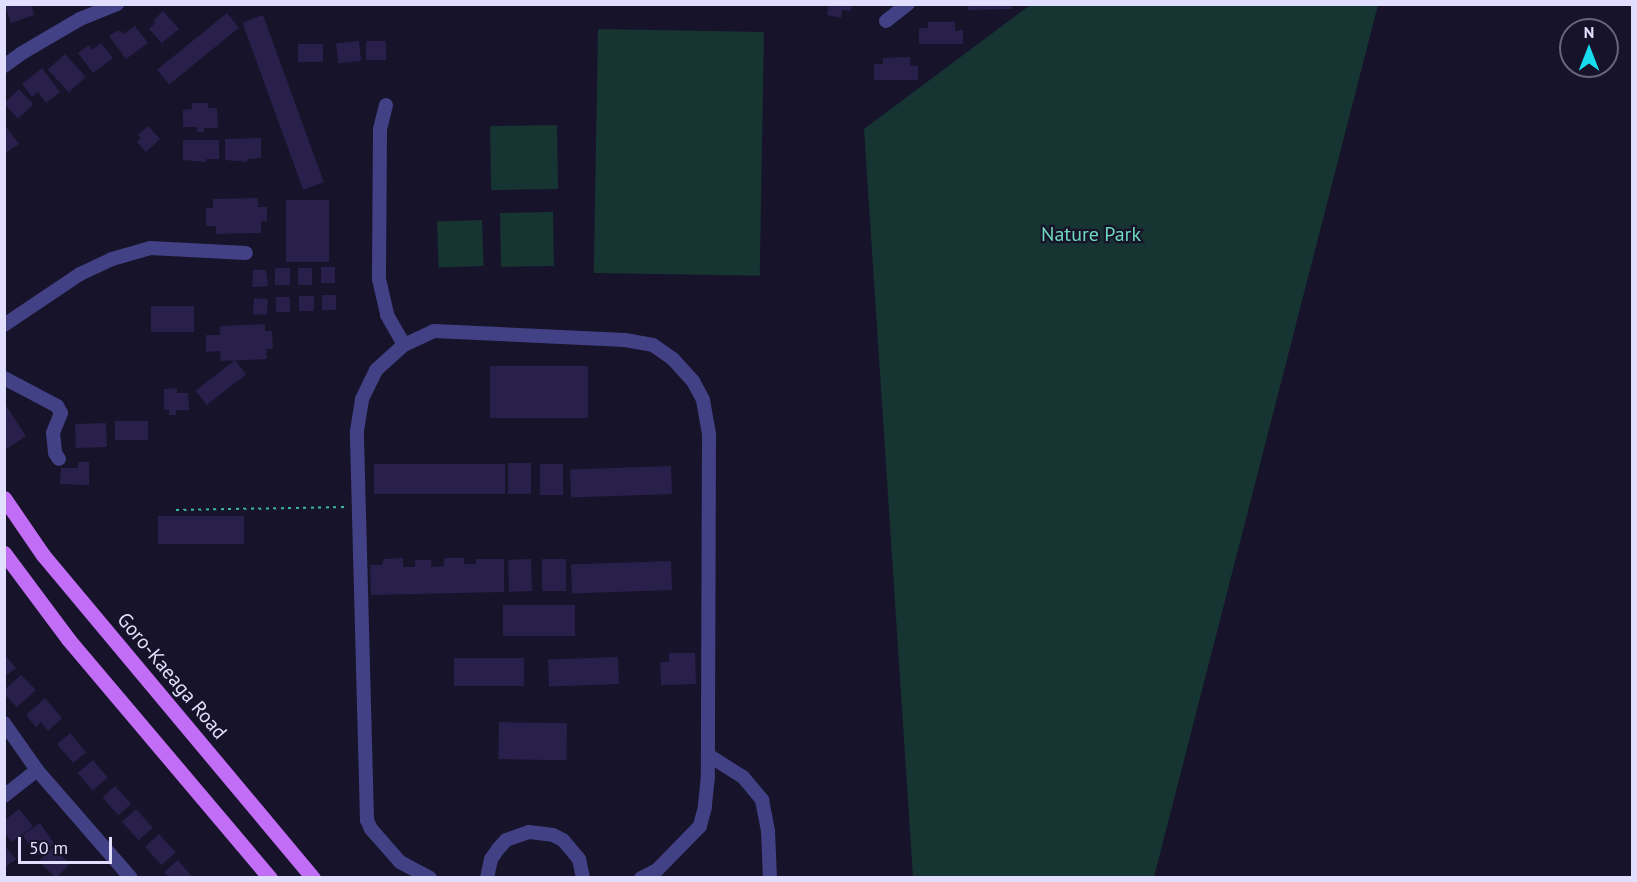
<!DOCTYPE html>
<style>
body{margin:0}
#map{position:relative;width:1637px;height:882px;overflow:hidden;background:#17132a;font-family:"PT Sans",sans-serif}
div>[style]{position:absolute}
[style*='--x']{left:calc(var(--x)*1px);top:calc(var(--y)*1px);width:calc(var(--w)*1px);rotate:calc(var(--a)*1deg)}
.green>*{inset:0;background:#163432;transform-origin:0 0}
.building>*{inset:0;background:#28204a;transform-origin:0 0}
.path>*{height:2px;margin-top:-1px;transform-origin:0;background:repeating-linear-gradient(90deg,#3ab6ad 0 3px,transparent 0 7.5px)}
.minor>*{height:14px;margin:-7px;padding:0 7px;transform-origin:7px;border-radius:7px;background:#434186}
.major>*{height:15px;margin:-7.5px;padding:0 7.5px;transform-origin:7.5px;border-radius:7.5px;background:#c16df5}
span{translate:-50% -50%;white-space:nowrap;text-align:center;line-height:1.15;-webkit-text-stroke:4.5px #17132a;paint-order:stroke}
.park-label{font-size:20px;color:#6edabd}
.street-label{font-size:20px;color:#e2defd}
.frame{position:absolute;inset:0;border:6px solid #e2defd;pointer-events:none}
.north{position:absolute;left:1559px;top:18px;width:60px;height:60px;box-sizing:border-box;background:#17132a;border:2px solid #68647e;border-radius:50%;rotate:0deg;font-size:16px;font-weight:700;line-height:24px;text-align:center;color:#e2defd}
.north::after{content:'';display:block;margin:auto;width:21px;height:27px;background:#18dcef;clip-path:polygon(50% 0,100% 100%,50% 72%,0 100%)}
.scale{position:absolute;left:18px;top:837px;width:94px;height:27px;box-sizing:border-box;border:3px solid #e2defd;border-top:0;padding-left:8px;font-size:18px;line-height:21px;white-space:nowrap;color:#e2defd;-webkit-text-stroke:4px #17132a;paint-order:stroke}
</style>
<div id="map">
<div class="green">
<i style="clip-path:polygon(1030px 5px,1378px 5px,1154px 877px,913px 877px,864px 129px)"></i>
<i style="left:598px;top:29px;width:166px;height:244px;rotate:1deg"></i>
<i style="left:557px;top:125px;width:64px;height:67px;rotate:89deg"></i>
<i style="left:553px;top:212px;width:54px;height:53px;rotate:89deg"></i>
<i style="left:482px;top:220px;width:46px;height:45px;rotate:88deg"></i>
</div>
<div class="building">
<i style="clip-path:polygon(4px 4px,31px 4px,34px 15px,11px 23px)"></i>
<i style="clip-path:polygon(829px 4px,852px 4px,851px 11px,842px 10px,841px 18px,827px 15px)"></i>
<i style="clip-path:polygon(968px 4px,1012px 4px,1012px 9px,968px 10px)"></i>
<i style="clip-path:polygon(163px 11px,179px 29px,162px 43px,149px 29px,155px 23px,153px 21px)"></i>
<i style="left:227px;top:13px;width:19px;height:90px;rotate:51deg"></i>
<i style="left:263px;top:15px;width:178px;height:22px;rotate:70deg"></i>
<i style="clip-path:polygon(928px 22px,955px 22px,955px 31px,963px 30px,963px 44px,919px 44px,919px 28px,928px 28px)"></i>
<i style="clip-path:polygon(135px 26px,148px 43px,126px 59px,109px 36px,119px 30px,123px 34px)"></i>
<i style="left:359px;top:41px;width:20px;height:23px;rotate:84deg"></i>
<i style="left:366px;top:41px;width:20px;height:19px"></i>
<i style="clip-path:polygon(101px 43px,113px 58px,93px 73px,78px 53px,89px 45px,92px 50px)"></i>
<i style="left:298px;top:44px;width:25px;height:18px"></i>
<i style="left:65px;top:54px;width:31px;height:23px;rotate:48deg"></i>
<i style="clip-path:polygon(910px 57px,910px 66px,918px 66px,918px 80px,874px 80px,874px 64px,883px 64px,883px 58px)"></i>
<i style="clip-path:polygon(42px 68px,60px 92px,46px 103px,38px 92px,32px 97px,22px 84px)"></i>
<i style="left:19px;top:89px;width:21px;height:21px;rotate:47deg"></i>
<i style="clip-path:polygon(192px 103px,208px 103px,208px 108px,217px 108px,218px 128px,204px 128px,204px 132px,197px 132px,197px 127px,183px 127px,183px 110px,192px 109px)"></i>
<i style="clip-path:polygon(4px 124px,19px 144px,4px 154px)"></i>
<i style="clip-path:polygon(148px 126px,160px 139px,146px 152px,137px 142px,141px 138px,138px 135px)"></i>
<i style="clip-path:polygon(261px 138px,261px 158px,247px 159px,247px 162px,225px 160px,225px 139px)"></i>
<i style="clip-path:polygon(183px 140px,219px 140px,219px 159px,206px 159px,206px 162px,183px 160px)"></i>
<i style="clip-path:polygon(258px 198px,258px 207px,267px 207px,267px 221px,261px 221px,261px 233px,216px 234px,216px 226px,206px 226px,206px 208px,213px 208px,213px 199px)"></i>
<i style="left:286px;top:200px;width:43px;height:62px"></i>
<i style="left:321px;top:267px;width:14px;height:16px"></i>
<i style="left:290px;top:268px;width:17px;height:15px;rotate:90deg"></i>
<i style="left:298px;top:268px;width:14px;height:17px"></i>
<i style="clip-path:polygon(253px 270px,266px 270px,268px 286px,252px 287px)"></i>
<i style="left:322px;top:295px;width:14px;height:15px"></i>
<i style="left:299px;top:296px;width:15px;height:15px"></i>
<i style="left:276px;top:297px;width:14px;height:15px"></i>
<i style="left:254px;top:298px;width:14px;height:16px;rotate:4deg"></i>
<i style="left:194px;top:306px;width:26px;height:43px;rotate:90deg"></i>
<i style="clip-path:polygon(265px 324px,265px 331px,272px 331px,273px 349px,266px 349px,267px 359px,221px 361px,220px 351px,206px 352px,206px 335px,220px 335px,220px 326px)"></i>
<i style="left:235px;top:360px;width:18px;height:50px;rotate:52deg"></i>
<i style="left:490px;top:366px;width:98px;height:52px"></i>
<i style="clip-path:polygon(177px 388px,177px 393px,188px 393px,189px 410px,176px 410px,176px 415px,169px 415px,169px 410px,164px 410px,164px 389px)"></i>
<i style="clip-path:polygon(5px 404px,26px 436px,5px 450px)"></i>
<i style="left:148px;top:421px;width:19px;height:33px;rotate:90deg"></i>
<i style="left:106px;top:423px;width:24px;height:31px;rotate:88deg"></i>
<i style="clip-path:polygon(78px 462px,89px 462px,89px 485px,60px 484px,61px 468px,78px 468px)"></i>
<i style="left:508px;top:463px;width:23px;height:31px"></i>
<i style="left:374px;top:464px;width:131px;height:30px"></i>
<i style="left:540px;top:464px;width:23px;height:31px"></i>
<i style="left:671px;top:466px;width:28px;height:101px;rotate:88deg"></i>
<i style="left:158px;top:516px;width:86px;height:28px"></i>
<i style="clip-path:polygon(403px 558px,403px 567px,415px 567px,415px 560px,431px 560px,431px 567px,444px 566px,444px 558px,464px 558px,464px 564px,476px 564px,476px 559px,504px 559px,504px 592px,371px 595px,370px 565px,382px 565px,384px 559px)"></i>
<i style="left:531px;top:559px;width:32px;height:23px;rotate:88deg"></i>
<i style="left:542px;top:559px;width:24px;height:32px"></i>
<i style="left:671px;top:561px;width:29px;height:100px;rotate:88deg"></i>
<i style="left:503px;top:605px;width:72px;height:31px"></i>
<i style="clip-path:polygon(669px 653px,695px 653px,696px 684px,661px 685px,660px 662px,669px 662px)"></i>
<i style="clip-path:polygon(4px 654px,16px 668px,4px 677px)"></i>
<i style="left:618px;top:657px;width:27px;height:70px;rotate:88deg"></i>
<i style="left:524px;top:658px;width:28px;height:70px;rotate:90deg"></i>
<i style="clip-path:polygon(21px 675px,36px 690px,17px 707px,4px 694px,4px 690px)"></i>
<i style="clip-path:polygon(45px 698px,62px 718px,48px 731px,41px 722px,36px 727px,26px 715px)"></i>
<i style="left:499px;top:722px;width:68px;height:37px;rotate:1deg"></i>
<i style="left:70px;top:733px;width:25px;height:17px;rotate:50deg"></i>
<i style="left:93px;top:760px;width:23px;height:20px;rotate:50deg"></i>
<i style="left:115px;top:786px;width:24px;height:17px;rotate:48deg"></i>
<i style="clip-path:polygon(19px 809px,33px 826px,12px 842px,4px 833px,4px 821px)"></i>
<i style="left:136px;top:809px;width:25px;height:19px;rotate:48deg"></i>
<i style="left:40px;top:823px;width:25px;height:21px;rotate:56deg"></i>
<i style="left:159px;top:834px;width:25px;height:19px;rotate:48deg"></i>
<i style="clip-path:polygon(4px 845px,16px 859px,4px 868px)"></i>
<i style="left:53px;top:847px;width:24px;height:20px;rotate:45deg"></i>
<i style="clip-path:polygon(178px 860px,193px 878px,169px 878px,164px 872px)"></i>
</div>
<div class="path">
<i style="--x:176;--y:510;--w:170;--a:-1"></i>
</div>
<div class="minor">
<i style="--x:886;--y:21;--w:28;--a:-38"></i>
<i style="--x:4;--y:66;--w:22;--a:-36"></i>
<i style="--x:22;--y:53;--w:67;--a:-30.4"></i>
<i style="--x:80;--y:19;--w:40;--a:-22"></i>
<i style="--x:386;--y:105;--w:25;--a:104"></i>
<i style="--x:380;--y:129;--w:150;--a:90.4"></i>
<i style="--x:379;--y:279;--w:37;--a:77"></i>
<i style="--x:387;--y:315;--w:34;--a:60"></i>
<i style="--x:4;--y:325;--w:92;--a:-33.9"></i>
<i style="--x:80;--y:274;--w:35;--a:-25"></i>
<i style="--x:112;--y:259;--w:40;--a:-16"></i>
<i style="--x:150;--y:248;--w:96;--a:3"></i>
<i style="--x:4;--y:378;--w:60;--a:27.8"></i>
<i style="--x:57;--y:406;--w:8;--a:60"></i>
<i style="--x:61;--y:413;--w:22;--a:112"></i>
<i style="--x:53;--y:433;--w:20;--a:84"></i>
<i style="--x:55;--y:453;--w:7;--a:56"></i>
<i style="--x:4;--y:723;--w:57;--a:54.9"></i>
<i style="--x:37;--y:770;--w:143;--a:49"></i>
<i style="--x:708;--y:755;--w:41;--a:32.2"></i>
<i style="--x:743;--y:777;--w:30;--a:50"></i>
<i style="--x:762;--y:800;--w:32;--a:79"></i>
<i style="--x:768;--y:831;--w:47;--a:87.6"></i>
<i style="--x:4;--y:796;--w:42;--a:-38.2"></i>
<i style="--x:430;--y:878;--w:34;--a:-152"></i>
<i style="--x:400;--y:862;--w:44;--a:-131.3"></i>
<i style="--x:371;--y:829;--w:10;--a:-114"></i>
<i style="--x:367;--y:820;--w:389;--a:-91.5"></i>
<i style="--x:357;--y:431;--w:32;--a:-81"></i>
<i style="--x:362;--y:399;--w:32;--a:-64"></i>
<i style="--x:376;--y:370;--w:38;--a:-42"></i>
<i style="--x:404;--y:345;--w:33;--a:-25"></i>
<i style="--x:434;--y:331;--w:191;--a:2.7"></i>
<i style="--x:625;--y:340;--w:28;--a:10"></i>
<i style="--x:653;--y:345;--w:24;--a:35"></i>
<i style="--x:673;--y:359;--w:30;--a:48"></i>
<i style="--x:693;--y:381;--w:21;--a:62"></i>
<i style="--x:703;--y:400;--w:35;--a:80"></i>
<i style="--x:709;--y:434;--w:342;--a:90.2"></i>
<i style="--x:708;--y:776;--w:31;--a:96"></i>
<i style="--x:705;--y:807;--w:20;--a:105"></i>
<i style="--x:700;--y:826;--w:62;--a:134.3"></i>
<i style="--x:657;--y:870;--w:18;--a:153"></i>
<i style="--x:487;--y:878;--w:19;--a:-78"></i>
<i style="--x:491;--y:859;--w:12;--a:-55"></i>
<i style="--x:498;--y:849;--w:12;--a:-48"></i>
<i style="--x:506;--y:840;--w:24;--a:-19"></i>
<i style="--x:529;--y:832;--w:24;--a:7"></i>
<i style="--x:553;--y:835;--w:11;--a:27"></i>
<i style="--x:563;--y:840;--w:25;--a:50"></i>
<i style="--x:579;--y:859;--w:19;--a:78"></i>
</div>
<div class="major">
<i style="--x:4;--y:498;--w:69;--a:55.6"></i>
<i style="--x:43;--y:555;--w:421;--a:50.1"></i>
<i style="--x:4;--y:553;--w:107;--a:53.3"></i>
<i style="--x:68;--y:639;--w:313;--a:49.8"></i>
</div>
<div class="park-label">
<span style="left:1091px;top:234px">Nature Park</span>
</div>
<div class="street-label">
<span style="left:172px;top:676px;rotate:50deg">Goro-Kaeaga Road</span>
</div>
<div class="frame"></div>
<div class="north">N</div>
<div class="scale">50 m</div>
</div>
